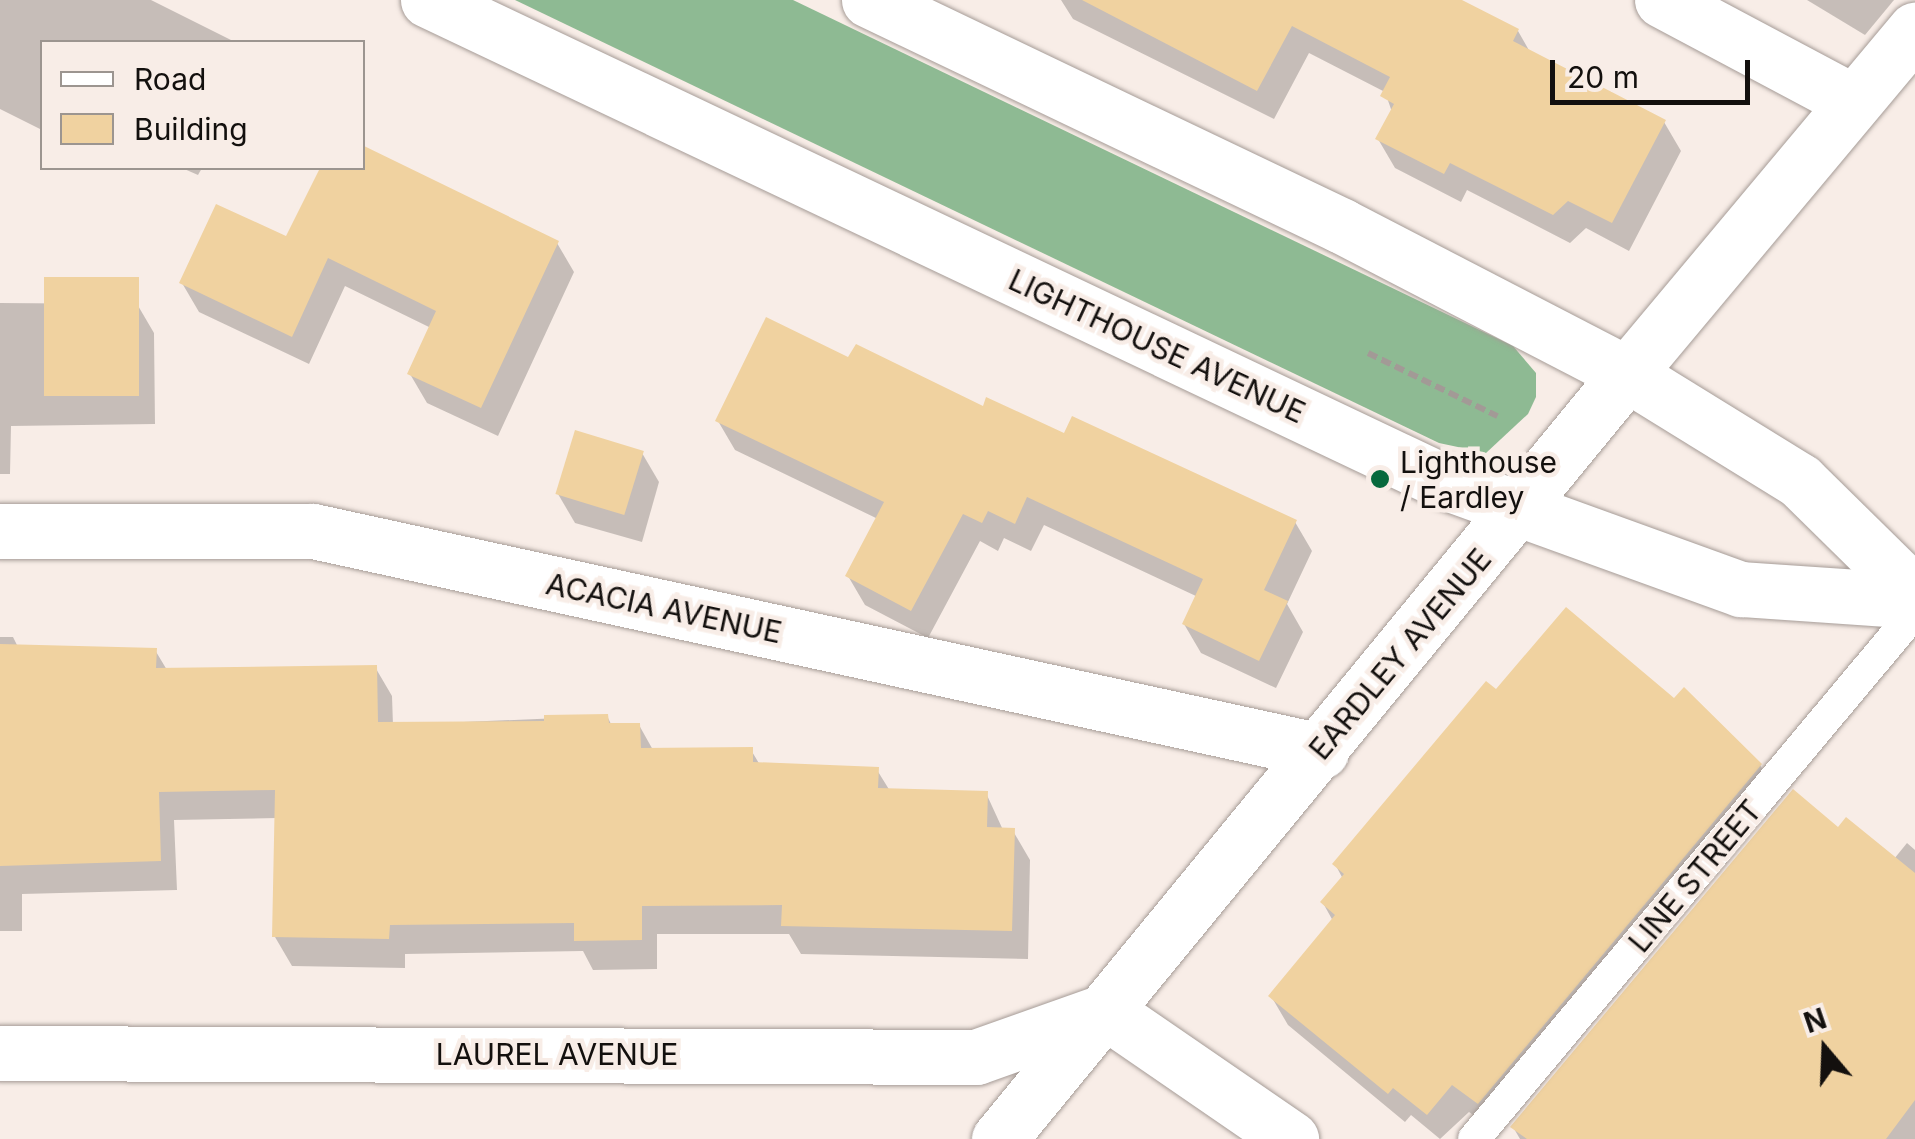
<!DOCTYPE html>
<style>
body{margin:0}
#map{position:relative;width:1915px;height:1139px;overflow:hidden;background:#f8ede7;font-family:Inter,sans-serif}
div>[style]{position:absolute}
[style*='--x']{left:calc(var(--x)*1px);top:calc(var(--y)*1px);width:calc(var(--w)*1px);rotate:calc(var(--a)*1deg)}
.forest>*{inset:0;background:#8eba93}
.shadow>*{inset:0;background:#0003}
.building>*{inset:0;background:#f0d2a0;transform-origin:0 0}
.path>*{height:6px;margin-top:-3px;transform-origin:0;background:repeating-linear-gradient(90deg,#a29a96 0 10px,transparent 0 15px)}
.roads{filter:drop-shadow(0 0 2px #a69c97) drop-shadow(0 0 2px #a69c97)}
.service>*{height:32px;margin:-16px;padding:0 16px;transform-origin:16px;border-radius:16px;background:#fff}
.minor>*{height:55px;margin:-27.5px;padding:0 27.5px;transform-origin:27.5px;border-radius:27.5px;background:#fff}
.secondary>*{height:55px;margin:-27.5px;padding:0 27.5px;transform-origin:27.5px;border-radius:27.5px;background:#fff}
.dots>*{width:28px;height:28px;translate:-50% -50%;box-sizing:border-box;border:5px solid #f8ede7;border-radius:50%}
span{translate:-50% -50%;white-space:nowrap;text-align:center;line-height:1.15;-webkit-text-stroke:9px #f8ede7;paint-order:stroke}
.street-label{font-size:30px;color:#13100e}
.poi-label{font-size:30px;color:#13100e}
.left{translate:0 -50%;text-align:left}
.legend{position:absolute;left:40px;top:40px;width:325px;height:130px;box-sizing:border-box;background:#f8ede7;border:2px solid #9c9590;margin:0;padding:12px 18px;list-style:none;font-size:30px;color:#13100e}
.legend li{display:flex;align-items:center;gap:20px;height:50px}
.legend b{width:50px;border:2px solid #9c9590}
.north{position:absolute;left:1775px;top:999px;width:100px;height:100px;-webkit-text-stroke:8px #f8ede7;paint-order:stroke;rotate:341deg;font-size:28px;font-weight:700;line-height:40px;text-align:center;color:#13100e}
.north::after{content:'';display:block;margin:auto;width:35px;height:45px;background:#13100e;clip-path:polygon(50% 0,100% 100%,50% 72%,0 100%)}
.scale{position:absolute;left:1550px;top:60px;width:200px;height:45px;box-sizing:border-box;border:5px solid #13100e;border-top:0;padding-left:12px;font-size:30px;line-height:35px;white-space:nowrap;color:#13100e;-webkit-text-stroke:8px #f8ede7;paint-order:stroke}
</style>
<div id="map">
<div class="forest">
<i style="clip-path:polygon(515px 0,793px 0,1513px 346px,1536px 373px,1536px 397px,1528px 414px,1486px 453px,1439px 443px)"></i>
</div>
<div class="shadow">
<i style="clip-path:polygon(0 0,151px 0,235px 42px,42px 42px,42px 130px,0 109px)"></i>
<i style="clip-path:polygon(1061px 0,1374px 0,1518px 31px,1530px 52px,1664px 122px,1681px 151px,1629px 251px,1586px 228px,1570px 243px,1467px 190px,1461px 202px,1395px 168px,1378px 139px,1392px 112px,1385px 92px,1309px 53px,1274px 119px,1073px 19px)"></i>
<i style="clip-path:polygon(1807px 0,1894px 0,1865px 35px)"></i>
<i style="clip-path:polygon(182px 168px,202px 168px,198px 175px)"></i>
<i style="clip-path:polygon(323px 168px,362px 168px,557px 243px,574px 272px,498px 436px,427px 403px,410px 374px,431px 328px,345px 286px,309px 364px,199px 312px,182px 283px,287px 240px)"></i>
<i style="clip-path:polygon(0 303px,137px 304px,154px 333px,155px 424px,11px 426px,10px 474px,0 474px)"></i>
<i style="clip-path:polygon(849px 361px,1295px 522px,1312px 551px,1287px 604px,1303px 632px,1276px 688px,1201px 653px,1184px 624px,1198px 597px,1044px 525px,1031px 551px,1004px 538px,998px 551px,980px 541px,928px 638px,865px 605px,848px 576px,878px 519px,735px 450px,718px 421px)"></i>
<i style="clip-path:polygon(642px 453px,659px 482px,642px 542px,575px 523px,558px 494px)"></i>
<i style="clip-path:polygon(0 637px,13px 637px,18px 647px,155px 650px,167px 670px,375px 667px,392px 696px,393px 725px,607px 716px,612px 726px,639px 725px,653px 750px,751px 750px,760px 765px,877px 770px,890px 791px,986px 793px,1003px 830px,1013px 831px,1030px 860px,1028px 959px,801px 954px,789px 934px,657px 934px,657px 969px,593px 970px,583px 951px,405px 954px,405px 968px,292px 966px,275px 937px,277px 818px,174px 820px,177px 890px,22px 894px,22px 931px,0 931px)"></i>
<i style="clip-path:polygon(1496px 693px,1674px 702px,1760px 765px,1777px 794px,1495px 1131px,1469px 1112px,1440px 1139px,1411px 1115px,1405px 1122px,1288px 1025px,1271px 996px,1333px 921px,1323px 903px,1343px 879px,1335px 864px)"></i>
<i style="clip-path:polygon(1838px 830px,1894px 859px,1907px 843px,1915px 850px,1915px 1139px,1520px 1139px,1513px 1127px)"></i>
</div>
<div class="building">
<i style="clip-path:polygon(1082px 0,1462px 0,1519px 29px,1513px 41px,1666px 120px,1612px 223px,1568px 201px,1553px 215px,1450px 163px,1444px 174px,1375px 139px,1394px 104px,1380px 96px,1390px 77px,1292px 26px,1257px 91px)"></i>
<i style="clip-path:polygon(362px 145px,559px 241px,481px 408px,407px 374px,436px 311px,328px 258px,292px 337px,179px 283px,216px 204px,286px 236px,320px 168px,362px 168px)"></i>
<i style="left:139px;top:277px;width:119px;height:95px;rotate:90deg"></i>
<i style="clip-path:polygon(766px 317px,848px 357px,856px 344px,983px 406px,986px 397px,1064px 433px,1072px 416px,1297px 520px,1264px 590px,1288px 601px,1259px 661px,1182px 624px,1203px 579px,1027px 497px,1015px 524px,988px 511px,982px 523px,963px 514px,911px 611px,845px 576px,884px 502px,715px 421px)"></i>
<i style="left:575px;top:430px;width:72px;height:67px;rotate:17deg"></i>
<i style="clip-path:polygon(1566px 607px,1674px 698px,1684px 687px,1762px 764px,1478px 1104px,1452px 1085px,1427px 1115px,1393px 1088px,1388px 1094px,1268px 996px,1335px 915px,1320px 902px,1344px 874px,1332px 864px,1486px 681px,1496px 689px)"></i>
<i style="clip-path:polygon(0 644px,157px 648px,156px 668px,377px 665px,378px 722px,544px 721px,544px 715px,608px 714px,609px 723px,640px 723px,641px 748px,753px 747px,753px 762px,879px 767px,878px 788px,988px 791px,987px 827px,1015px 828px,1012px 931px,781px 926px,782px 905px,642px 906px,642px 940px,574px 941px,574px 923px,390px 925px,389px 939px,272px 937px,275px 790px,159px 792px,161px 861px,0 866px)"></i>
<i style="clip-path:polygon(1793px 789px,1838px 827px,1846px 817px,1915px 873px,1915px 1100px,1886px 1139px,1527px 1139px,1510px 1127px)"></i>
</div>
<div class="path">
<i style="--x:1368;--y:353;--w:144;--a:26"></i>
</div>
<div class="roads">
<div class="service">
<i style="--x:1474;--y:1139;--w:687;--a:-50.08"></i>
</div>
<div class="minor">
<i style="--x:1662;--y:0;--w:215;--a:28"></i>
<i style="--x:1627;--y:374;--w:449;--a:-50.1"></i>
<i style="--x:0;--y:531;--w:313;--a:0"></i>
<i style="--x:313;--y:531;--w:1032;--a:12.31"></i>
<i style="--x:0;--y:1053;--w:976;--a:0.23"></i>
<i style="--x:976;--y:1057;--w:137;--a:-19.6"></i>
<i style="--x:1105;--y:1011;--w:226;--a:34.5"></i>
</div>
<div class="secondary">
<i style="--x:428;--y:0;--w:1122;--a:25.38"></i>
<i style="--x:1442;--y:481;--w:318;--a:19.9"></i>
<i style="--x:1741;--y:589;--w:174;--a:3.9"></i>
<i style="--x:869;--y:0;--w:524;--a:25.54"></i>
<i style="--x:1342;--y:226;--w:321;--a:27.4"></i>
<i style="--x:1627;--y:374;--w:203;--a:31.7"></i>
<i style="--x:1800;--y:481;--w:161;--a:44.5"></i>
<i style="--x:999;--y:1139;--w:990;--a:-50.62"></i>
</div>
</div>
<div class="dots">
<i style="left:1380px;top:479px;background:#07693d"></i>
</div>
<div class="street-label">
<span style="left:1157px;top:346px;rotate:25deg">LIGHTHOUSE AVENUE</span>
<span style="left:664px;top:608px;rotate:12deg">ACACIA AVENUE</span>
<span style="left:1400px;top:654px;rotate:-50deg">EARDLEY AVENUE</span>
<span style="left:1695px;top:876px;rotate:-50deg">LINE STREET</span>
<span style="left:557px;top:1054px">LAUREL AVENUE</span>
</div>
<div class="poi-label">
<span class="left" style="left:1400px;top:479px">Lighthouse<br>/ Eardley</span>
</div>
<ul class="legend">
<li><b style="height:12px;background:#fff"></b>Road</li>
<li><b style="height:28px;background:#f0d2a0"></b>Building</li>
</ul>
<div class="north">N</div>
<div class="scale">20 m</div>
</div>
